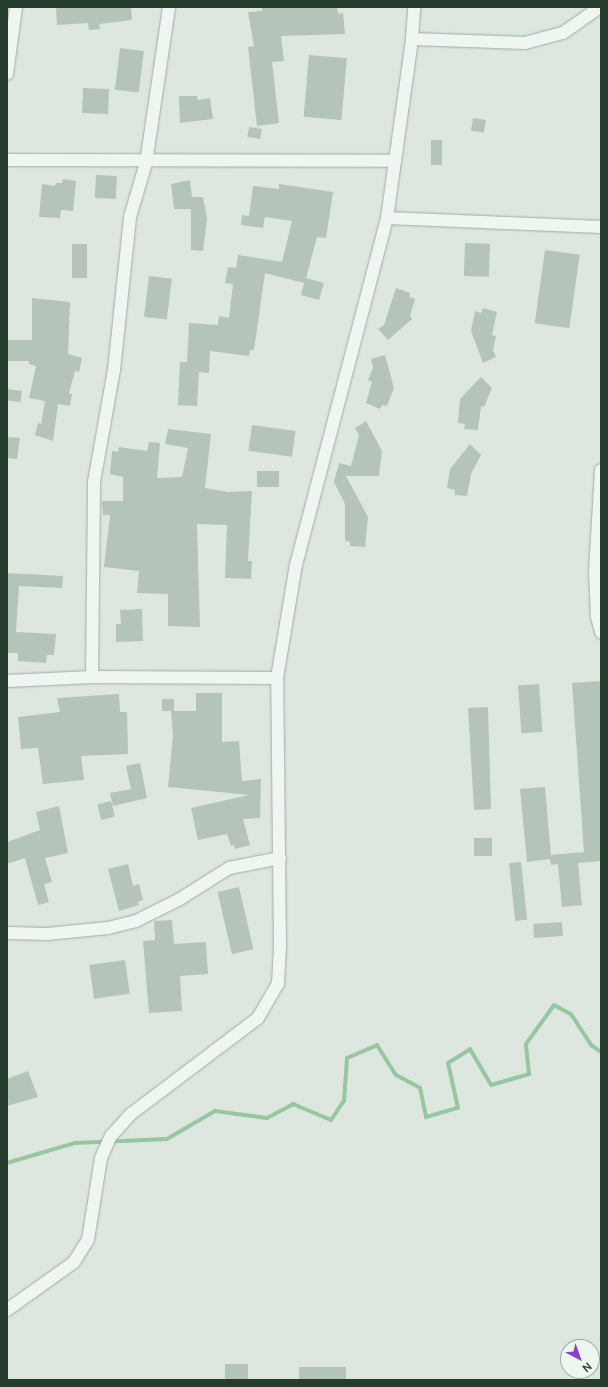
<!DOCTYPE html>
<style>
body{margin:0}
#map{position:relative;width:608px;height:1387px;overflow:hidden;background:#dde7e0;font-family:Manrope,sans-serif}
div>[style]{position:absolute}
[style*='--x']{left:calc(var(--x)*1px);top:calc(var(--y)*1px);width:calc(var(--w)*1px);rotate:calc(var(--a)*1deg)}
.stream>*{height:4px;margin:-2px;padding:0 2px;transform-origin:2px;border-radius:2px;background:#97c7a1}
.building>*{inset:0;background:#b4c4b9;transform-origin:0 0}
.roads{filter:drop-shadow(0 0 1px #9fada3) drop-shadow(0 0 1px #9fada3)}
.street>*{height:12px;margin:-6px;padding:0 6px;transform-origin:6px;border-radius:6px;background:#eff5f1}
span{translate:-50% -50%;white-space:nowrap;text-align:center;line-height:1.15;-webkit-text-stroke:3px #ecf5ee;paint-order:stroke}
.frame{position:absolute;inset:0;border:8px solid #263d2e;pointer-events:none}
.north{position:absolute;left:560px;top:1339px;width:40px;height:40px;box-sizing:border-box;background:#ecf5ee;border:1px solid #9daba1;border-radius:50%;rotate:139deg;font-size:11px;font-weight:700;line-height:16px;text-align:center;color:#263d2e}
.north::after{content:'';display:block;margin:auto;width:14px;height:18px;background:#8e40ce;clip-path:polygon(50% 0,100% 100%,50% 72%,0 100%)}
</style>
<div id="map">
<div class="stream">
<i style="--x:7;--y:1163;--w:71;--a:-16.4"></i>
<i style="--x:75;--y:1143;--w:92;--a:-2.5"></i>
<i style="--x:167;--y:1139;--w:56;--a:-30.3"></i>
<i style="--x:215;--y:1111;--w:52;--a:7.7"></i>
<i style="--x:267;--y:1118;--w:30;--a:-28"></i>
<i style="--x:293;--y:1104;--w:41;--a:22.8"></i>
<i style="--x:331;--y:1120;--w:23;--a:-56"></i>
<i style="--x:344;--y:1101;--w:43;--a:-86"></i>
<i style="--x:347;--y:1058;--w:33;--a:-23"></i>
<i style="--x:377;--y:1045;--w:36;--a:58"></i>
<i style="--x:396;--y:1075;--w:27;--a:28"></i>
<i style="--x:420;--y:1088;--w:30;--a:78"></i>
<i style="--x:426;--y:1117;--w:33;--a:-16"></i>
<i style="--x:458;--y:1108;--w:46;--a:-102.5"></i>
<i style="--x:448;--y:1063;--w:26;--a:-32"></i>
<i style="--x:470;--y:1049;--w:42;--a:59.7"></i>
<i style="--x:491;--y:1085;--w:40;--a:-16"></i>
<i style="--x:529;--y:1074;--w:30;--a:-96"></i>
<i style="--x:526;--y:1044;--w:48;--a:-54.3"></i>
<i style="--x:554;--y:1005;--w:19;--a:28"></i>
<i style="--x:571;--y:1014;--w:37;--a:57"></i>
<i style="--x:591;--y:1045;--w:12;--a:35"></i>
</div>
<div class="building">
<i style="clip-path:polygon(56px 7px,131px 7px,132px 20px,99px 24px,100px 29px,89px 30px,88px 23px,57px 25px)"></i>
<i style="clip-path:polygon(262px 7px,337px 7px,338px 14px,343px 13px,345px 34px,281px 36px,284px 61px,272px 62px,279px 123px,257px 126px,248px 47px,254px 46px,248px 12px,262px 11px)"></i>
<i style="left:120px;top:48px;width:24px;height:42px;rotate:7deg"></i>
<i style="left:309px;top:55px;width:38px;height:62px;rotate:5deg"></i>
<i style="left:83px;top:88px;width:26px;height:25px;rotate:2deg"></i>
<i style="clip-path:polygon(179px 96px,197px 96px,198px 100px,210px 98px,213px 119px,180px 123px)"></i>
<i style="left:473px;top:118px;width:13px;height:13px;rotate:9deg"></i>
<i style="left:249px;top:127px;width:13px;height:10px;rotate:9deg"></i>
<i style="left:431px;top:140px;width:11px;height:25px"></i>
<i style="left:96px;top:175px;width:21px;height:23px;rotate:3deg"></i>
<i style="clip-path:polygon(63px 179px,76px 181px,73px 211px,61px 210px,60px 218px,39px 217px,42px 184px,55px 186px,56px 183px,62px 183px)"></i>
<i style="clip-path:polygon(190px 180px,192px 197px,203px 197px,207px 218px,203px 251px,191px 250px,191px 209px,174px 209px,171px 184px)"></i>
<i style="clip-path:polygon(279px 184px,333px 192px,326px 238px,317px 237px,306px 278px,324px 283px,319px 300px,301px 295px,304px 283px,265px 273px,254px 350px,250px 350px,249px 356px,210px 351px,209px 373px,199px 372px,197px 406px,178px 405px,180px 362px,187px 362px,189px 323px,218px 325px,219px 316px,229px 318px,233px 284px,225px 283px,228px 267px,236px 268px,238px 255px,282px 262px,292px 221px,265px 217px,263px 228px,241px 225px,242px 215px,249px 216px,253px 186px,279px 189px)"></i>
<i style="left:465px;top:243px;width:25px;height:33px;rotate:2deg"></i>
<i style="left:72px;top:244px;width:15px;height:34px"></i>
<i style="left:545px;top:250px;width:35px;height:74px;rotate:8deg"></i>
<i style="left:149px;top:276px;width:23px;height:41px;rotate:7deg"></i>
<i style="clip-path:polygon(396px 288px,410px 293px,409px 297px,415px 299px,410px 316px,412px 319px,388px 340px,378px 329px,384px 325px)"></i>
<i style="clip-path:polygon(32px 298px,70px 302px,68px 354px,82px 358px,79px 372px,75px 371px,69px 393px,72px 394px,70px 406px,58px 404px,53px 441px,35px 435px,38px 423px,41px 424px,45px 401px,29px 398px,36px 366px,29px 364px,29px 361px,7px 361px,7px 340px,32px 340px)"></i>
<i style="clip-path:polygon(483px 308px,497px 312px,492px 335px,496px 336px,493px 350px,496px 357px,483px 363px,471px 331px,475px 311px,481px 313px)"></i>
<i style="clip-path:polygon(385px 355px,394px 388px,387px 406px,382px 405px,380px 409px,366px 403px,372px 382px,368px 380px,373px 368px,371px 359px)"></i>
<i style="clip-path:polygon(481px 377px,492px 388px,484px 407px,481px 406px,478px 430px,464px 429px,465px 424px,458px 423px,460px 399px)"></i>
<i style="left:7px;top:389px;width:15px;height:11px;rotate:8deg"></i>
<i style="clip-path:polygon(366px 421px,382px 451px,379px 476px,346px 476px,368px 517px,365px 547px,350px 546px,350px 542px,345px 541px,345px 504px,334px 482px,339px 463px,351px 466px,359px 435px,355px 428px)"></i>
<i style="left:252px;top:425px;width:44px;height:26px;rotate:8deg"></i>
<i style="clip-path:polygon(168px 429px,211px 434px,205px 488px,228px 492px,252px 491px,248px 561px,252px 561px,251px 579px,225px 578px,227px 525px,197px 524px,200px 627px,168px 626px,168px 594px,137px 593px,139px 571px,104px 567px,110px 515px,103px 515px,102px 501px,123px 501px,123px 477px,110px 474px,112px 451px,118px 452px,119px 447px,147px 451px,149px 442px,160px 443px,157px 478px,182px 477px,188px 448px,165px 444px)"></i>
<i style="clip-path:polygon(7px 437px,20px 438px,17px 459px,7px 458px)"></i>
<i style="clip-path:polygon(470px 444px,481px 455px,471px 474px,467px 496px,455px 495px,455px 490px,447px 488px,450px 469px)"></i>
<i style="left:257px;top:471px;width:22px;height:16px"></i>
<i style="clip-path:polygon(7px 573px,63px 576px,62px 588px,19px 586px,16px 632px,56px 634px,54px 655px,47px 655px,46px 663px,18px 661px,18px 653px,7px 653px)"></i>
<i style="clip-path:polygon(142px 609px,143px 641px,116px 642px,116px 624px,121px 624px,120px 610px)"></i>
<i style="clip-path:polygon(601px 681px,601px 861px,578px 863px,582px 905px,562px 907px,558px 864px,551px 865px,550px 859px,527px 862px,520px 789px,545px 787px,551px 855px,584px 852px,572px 683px)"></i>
<i style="left:539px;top:684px;width:48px;height:21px;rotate:86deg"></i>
<i style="clip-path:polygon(196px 693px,222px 693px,222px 742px,239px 741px,242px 781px,261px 779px,260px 818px,243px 819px,250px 845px,235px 849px,234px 845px,231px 846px,227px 834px,198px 840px,191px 808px,249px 795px,168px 787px,173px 736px,171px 711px,196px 711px)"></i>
<i style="clip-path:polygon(119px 694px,120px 712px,127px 712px,128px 754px,81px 756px,84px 780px,43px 784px,38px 748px,21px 749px,18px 717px,60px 712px,57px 698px)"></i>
<i style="left:174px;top:699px;width:12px;height:12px;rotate:90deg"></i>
<i style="clip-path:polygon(488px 707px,491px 809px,474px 810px,468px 708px)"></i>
<i style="clip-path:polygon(140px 763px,147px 798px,113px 806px,110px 793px,131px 789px,126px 766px)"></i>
<i style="left:111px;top:801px;width:16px;height:14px;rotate:76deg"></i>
<i style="clip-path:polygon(59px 806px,68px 853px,45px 858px,52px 882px,44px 884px,49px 902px,38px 905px,25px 858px,7px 864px,7px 842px,40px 830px,36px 812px)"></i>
<i style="left:474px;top:838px;width:18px;height:18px"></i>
<i style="left:521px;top:862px;width:58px;height:12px;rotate:84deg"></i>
<i style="clip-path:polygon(128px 864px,133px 886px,139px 884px,143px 900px,138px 902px,139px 905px,119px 911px,108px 869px)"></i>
<i style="left:239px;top:887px;width:64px;height:22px;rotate:77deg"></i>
<i style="clip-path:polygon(172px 920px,174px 944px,206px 942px,208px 974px,180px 976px,182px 1011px,149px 1013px,143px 941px,155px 940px,154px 921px)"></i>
<i style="left:562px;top:922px;width:14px;height:29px;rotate:86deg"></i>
<i style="left:125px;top:960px;width:34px;height:36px;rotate:82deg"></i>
<i style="clip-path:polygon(28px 1071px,38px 1097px,7px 1106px,7px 1079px)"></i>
<i style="left:225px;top:1364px;width:23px;height:16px"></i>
<i style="left:299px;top:1367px;width:47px;height:12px"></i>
</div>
<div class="roads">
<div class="street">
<i style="--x:412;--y:39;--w:113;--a:2"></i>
<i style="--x:525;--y:43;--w:39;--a:-15"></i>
<i style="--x:563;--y:33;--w:45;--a:-35.1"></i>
<i style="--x:7;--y:74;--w:68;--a:-82.3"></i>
<i style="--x:7;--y:160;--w:388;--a:0.1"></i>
<i style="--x:387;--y:218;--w:214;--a:2.4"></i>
<i style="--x:601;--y:470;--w:101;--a:93.4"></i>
<i style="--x:595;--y:571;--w:46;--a:87.5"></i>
<i style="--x:597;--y:617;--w:16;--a:75"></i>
<i style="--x:92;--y:677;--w:195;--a:-89.4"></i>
<i style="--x:94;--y:482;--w:114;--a:-79.9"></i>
<i style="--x:114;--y:370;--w:154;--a:-84"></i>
<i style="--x:130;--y:217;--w:56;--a:-73.5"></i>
<i style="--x:146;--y:163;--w:158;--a:-81.6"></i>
<i style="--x:7;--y:681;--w:85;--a:-2.7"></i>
<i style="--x:92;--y:677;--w:185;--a:0.3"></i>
<i style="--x:7;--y:933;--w:40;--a:1.4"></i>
<i style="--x:47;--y:934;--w:61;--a:-5.6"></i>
<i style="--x:108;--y:928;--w:29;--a:-14"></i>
<i style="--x:136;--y:921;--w:49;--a:-26.6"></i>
<i style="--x:180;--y:899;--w:58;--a:-32.3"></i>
<i style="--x:229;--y:868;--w:52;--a:-11.1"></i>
<i style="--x:7;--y:1310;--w:82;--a:-35.6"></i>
<i style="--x:74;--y:1262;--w:26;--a:-58"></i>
<i style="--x:88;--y:1240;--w:83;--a:-81"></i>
<i style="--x:101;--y:1158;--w:24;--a:-66"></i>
<i style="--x:111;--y:1136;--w:30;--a:-48"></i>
<i style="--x:131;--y:1114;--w:159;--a:-37.1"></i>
<i style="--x:258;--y:1018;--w:39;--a:-60"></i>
<i style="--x:278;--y:984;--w:36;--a:-87"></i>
<i style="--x:280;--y:948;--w:270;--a:-90.6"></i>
<i style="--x:277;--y:678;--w:115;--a:-80.5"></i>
<i style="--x:296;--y:565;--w:359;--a:-75.3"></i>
<i style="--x:387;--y:218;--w:181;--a:-82"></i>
<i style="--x:412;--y:39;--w:32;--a:-86"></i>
</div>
</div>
<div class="frame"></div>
<div class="north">N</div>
</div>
